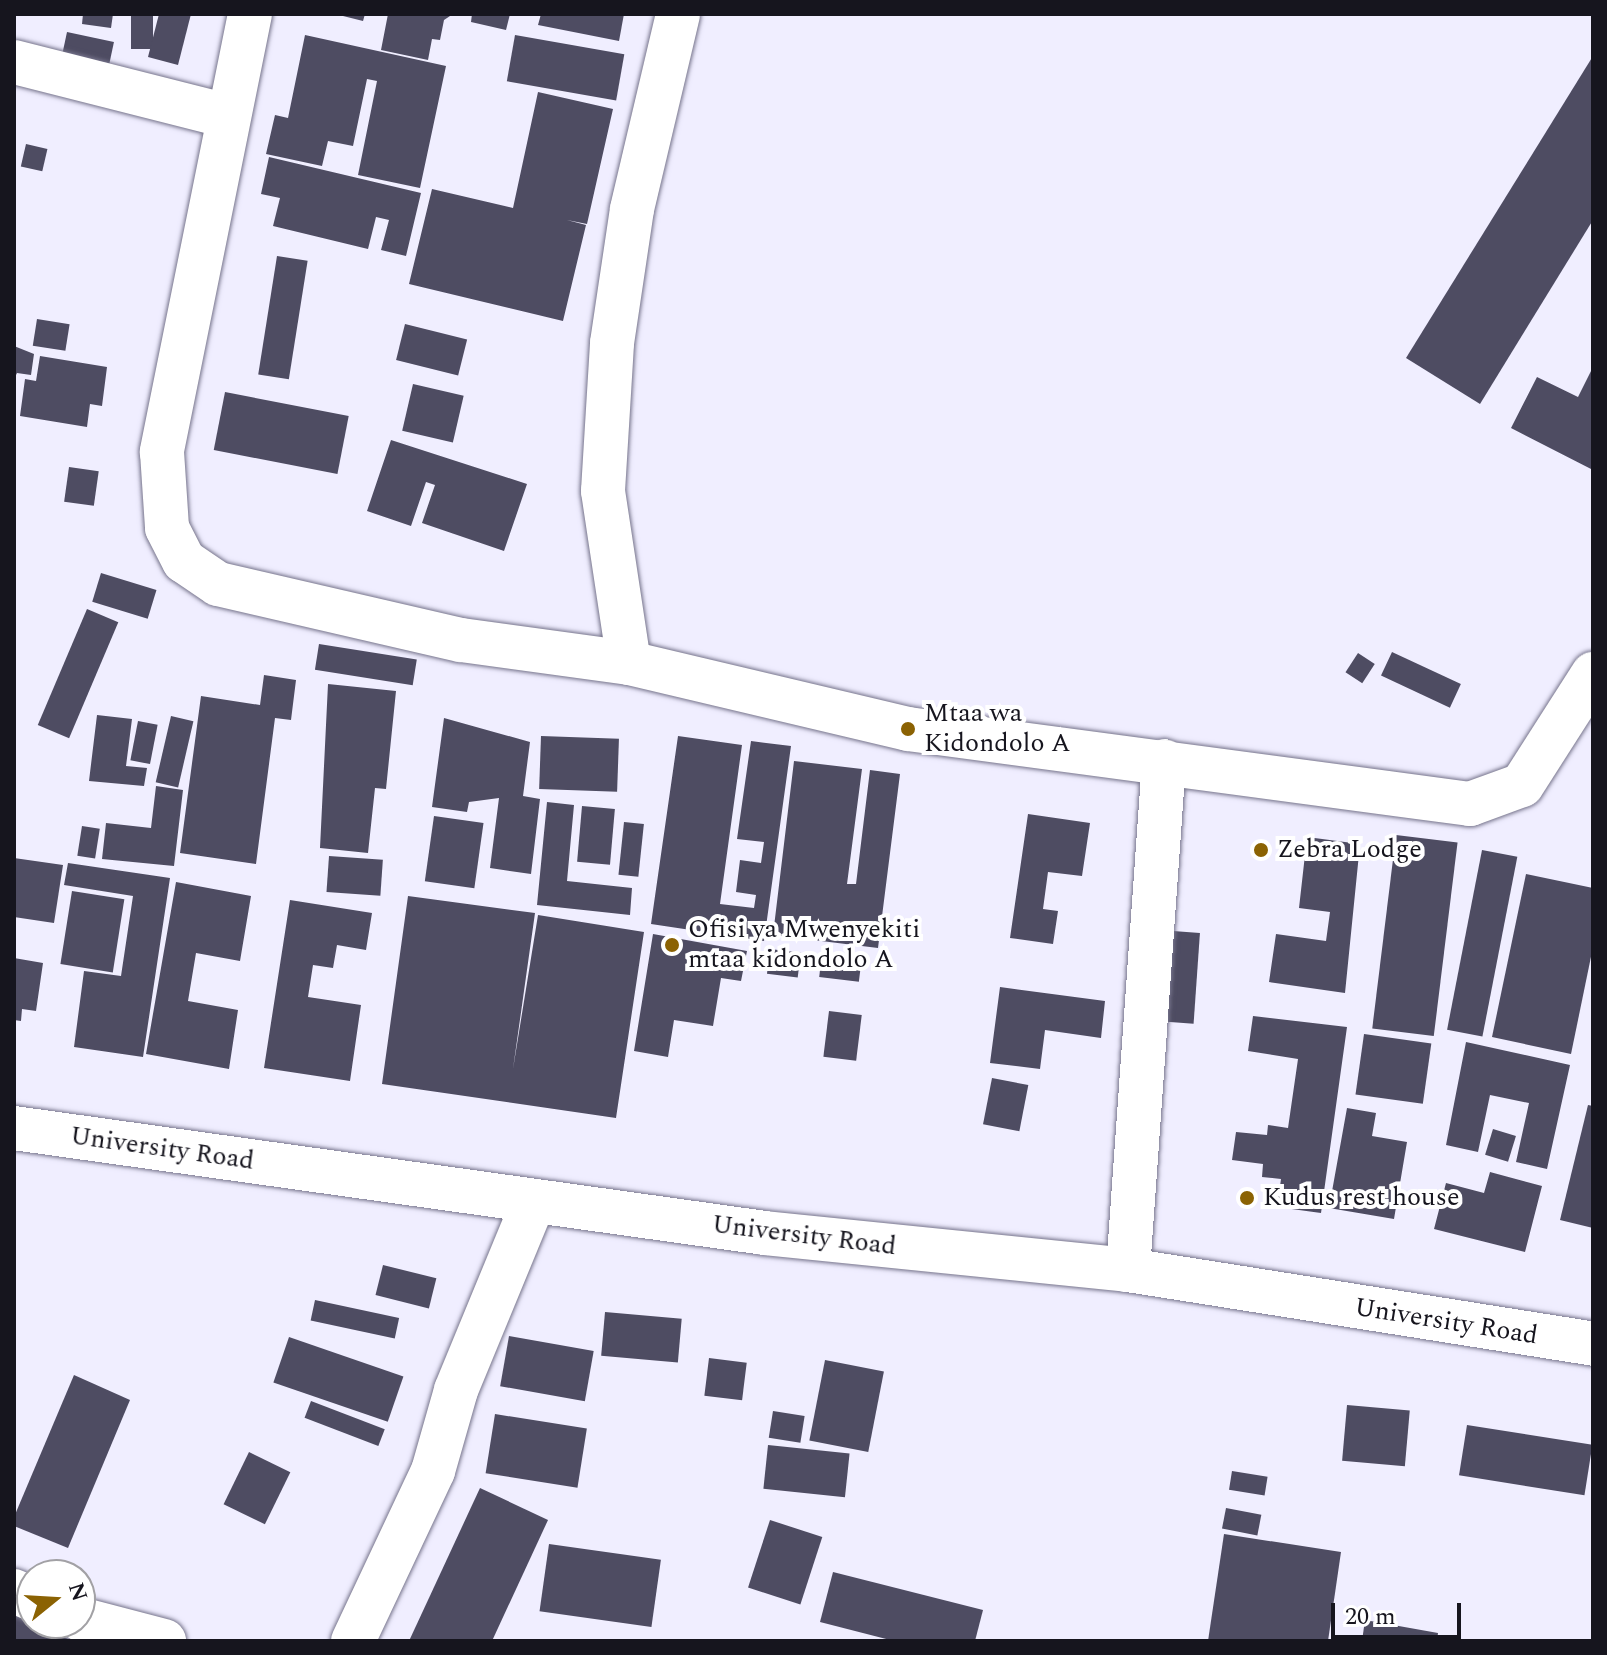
<!DOCTYPE html>
<style>
body{margin:0}
#map{position:relative;width:1607px;height:1655px;overflow:hidden;background:#f0eeff;font-family:Spectral,serif}
div>[style]{position:absolute}
[style*='--x']{left:calc(var(--x)*1px);top:calc(var(--y)*1px);width:calc(var(--w)*1px);rotate:calc(var(--a)*1deg)}
.building>*{inset:0;background:#4e4c62;transform-origin:0 0}
.roads{filter:drop-shadow(0 0 2px #76748c) drop-shadow(0 0 2px #76748c)}
.minor>*{height:44px;margin:-22px;padding:0 22px;transform-origin:22px;border-radius:22px;background:#fff}
.major>*{height:44px;margin:-22px;padding:0 22px;transform-origin:22px;border-radius:22px;background:#fff}
.dots>*{width:22px;height:22px;translate:-50% -50%;box-sizing:border-box;border:4px solid #fff;border-radius:50%}
span{translate:-50% -50%;white-space:nowrap;text-align:center;line-height:1.15;-webkit-text-stroke:8px #fff;paint-order:stroke}
.poi-label{font-size:26px;color:#16151e}
.left{translate:0 -50%;text-align:left}
.street-label{font-size:26px;color:#16151e}
.frame{position:absolute;inset:0;border:16px solid #16151e;pointer-events:none}
.north{position:absolute;left:16px;top:1559px;width:80px;height:80px;box-sizing:border-box;background:#fff;border:2px solid #a2a1a5;border-radius:50%;rotate:72deg;font-size:22px;font-weight:700;line-height:32px;text-align:center;color:#16151e}
.north::after{content:'';display:block;margin:auto;width:28px;height:36px;background:#8b6203;clip-path:polygon(50% 0,100% 100%,50% 72%,0 100%)}
.scale{position:absolute;left:1331px;top:1603px;width:130px;height:36px;box-sizing:border-box;border:4px solid #16151e;border-top:0;padding-left:10px;font-size:24px;line-height:28px;white-space:nowrap;color:#16151e;-webkit-text-stroke:6px #fff;paint-order:stroke}
</style>
<div id="map">
<div class="building">
<i style="clip-path:polygon(83px 14px,113px 14px,111px 28px,82px 24px)"></i>
<i style="left:131px;top:14px;width:22px;height:35px"></i>
<i style="clip-path:polygon(159px 14px,191px 14px,178px 65px,148px 57px)"></i>
<i style="clip-path:polygon(335px 14px,365px 14px,363px 21px)"></i>
<i style="clip-path:polygon(388px 14px,453px 14px,444px 20px,440px 40px,432px 39px,428px 60px,381px 50px)"></i>
<i style="clip-path:polygon(472px 14px,510px 14px,506px 30px,471px 22px)"></i>
<i style="clip-path:polygon(541px 14px,624px 14px,619px 41px,538px 25px)"></i>
<i style="left:67px;top:32px;width:48px;height:22px;rotate:12deg"></i>
<i style="clip-path:polygon(305px 35px,446px 66px,420px 188px,358px 175px,377px 81px,367px 79px,353px 146px,328px 141px,322px 166px,266px 154px,275px 115px,288px 118px)"></i>
<i style="left:515px;top:35px;width:111px;height:47px;rotate:10deg"></i>
<i style="clip-path:polygon(1593px 56px,1593px 220px,1480px 404px,1406px 358px)"></i>
<i style="clip-path:polygon(538px 92px,613px 109px,587px 224px,567px 220px,586px 225px,563px 321px,409px 284px,432px 189px,513px 208px)"></i>
<i style="left:26px;top:144px;width:22px;height:23px;rotate:13deg"></i>
<i style="clip-path:polygon(269px 157px,421px 193px,406px 256px,381px 250px,389px 220px,376px 217px,368px 249px,273px 226px,280px 198px,261px 194px)"></i>
<i style="left:277px;top:256px;width:31px;height:120px;rotate:9deg"></i>
<i style="left:37px;top:319px;width:33px;height:27px;rotate:9deg"></i>
<i style="left:405px;top:324px;width:64px;height:37px;rotate:14deg"></i>
<i style="clip-path:polygon(14px 346px,34px 354px,31px 375px,17px 373px,14px 379px)"></i>
<i style="clip-path:polygon(40px 356px,107px 367px,102px 406px,90px 404px,87px 427px,20px 416px,25px 379px,36px 381px)"></i>
<i style="clip-path:polygon(1593px 367px,1593px 470px,1511px 428px,1537px 377px,1578px 397px)"></i>
<i style="left:413px;top:384px;width:52px;height:48px;rotate:13deg"></i>
<i style="left:225px;top:392px;width:126px;height:59px;rotate:11deg"></i>
<i style="clip-path:polygon(391px 440px,527px 484px,504px 551px,422px 523px,435px 485px,426px 482px,411px 526px,367px 511px)"></i>
<i style="left:69px;top:467px;width:30px;height:35px;rotate:8deg"></i>
<i style="left:101px;top:573px;width:58px;height:30px;rotate:17deg"></i>
<i style="left:87px;top:609px;width:34px;height:126px;rotate:23deg"></i>
<i style="left:319px;top:644px;width:99px;height:26px;rotate:9deg"></i>
<i style="left:1392px;top:652px;width:76px;height:26px;rotate:25deg"></i>
<i style="left:1358px;top:653px;width:20px;height:23px;rotate:33deg"></i>
<i style="clip-path:polygon(264px 675px,296px 680px,291px 720px,275px 718px,256px 864px,180px 853px,201px 696px,260px 705px)"></i>
<i style="clip-path:polygon(328px 684px,396px 691px,386px 789px,375px 788px,368px 853px,320px 848px)"></i>
<i style="clip-path:polygon(97px 715px,132px 719px,126px 766px,147px 768px,144px 786px,89px 781px)"></i>
<i style="left:171px;top:716px;width:23px;height:68px;rotate:13deg"></i>
<i style="clip-path:polygon(444px 718px,530px 742px,523px 796px,540px 799px,531px 874px,490px 868px,499px 798px,469px 802px,467px 812px,432px 807px)"></i>
<i style="left:138px;top:721px;width:20px;height:40px;rotate:11deg"></i>
<i style="left:541px;top:736px;width:78px;height:53px;rotate:2deg"></i>
<i style="clip-path:polygon(678px 736px,742px 745px,720px 904px,754px 908px,756px 895px,736px 892px,740px 860px,761px 863px,764px 842px,737px 839px,751px 741px,791px 746px,764px 941px,651px 924px)"></i>
<i style="clip-path:polygon(794px 761px,862px 769px,847px 884px,856px 884px,870px 770px,900px 774px,878px 948px,773px 935px)"></i>
<i style="clip-path:polygon(156px 786px,183px 790px,174px 866px,102px 859px,106px 823px,151px 828px)"></i>
<i style="clip-path:polygon(547px 802px,574px 805px,567px 881px,632px 888px,630px 915px,537px 905px)"></i>
<i style="left:582px;top:806px;width:33px;height:56px;rotate:5deg"></i>
<i style="clip-path:polygon(1028px 814px,1090px 823px,1082px 876px,1048px 872px,1043px 909px,1058px 911px,1053px 944px,1010px 938px)"></i>
<i style="left:434px;top:816px;width:50px;height:66px;rotate:8deg"></i>
<i style="left:624px;top:822px;width:20px;height:53px;rotate:6deg"></i>
<i style="left:82px;top:826px;width:18px;height:30px;rotate:9deg"></i>
<i style="left:1396px;top:835px;width:62px;height:195px;rotate:7deg"></i>
<i style="clip-path:polygon(1307px 837px,1360px 844px,1345px 993px,1269px 982px,1276px 934px,1326px 941px,1330px 912px,1299px 908px)"></i>
<i style="left:1482px;top:850px;width:36px;height:183px;rotate:11deg"></i>
<i style="left:329px;top:856px;width:54px;height:36px;rotate:4deg"></i>
<i style="clip-path:polygon(14px 858px,63px 865px,54px 923px,14px 917px)"></i>
<i style="clip-path:polygon(68px 863px,170px 878px,143px 1057px,74px 1047px,84px 971px,121px 976px,133px 896px,64px 885px)"></i>
<i style="clip-path:polygon(1526px 874px,1593px 888px,1593px 947px,1571px 1054px,1492px 1037px)"></i>
<i style="clip-path:polygon(176px 882px,251px 896px,240px 961px,196px 953px,188px 1001px,238px 1010px,229px 1069px,146px 1054px)"></i>
<i style="left:72px;top:891px;width:53px;height:74px;rotate:9deg"></i>
<i style="clip-path:polygon(408px 896px,535px 913px,513px 1069px,538px 915px,644px 932px,616px 1118px,382px 1084px)"></i>
<i style="clip-path:polygon(290px 900px,372px 913px,366px 950px,337px 945px,333px 968px,313px 965px,308px 997px,361px 1005px,350px 1081px,264px 1068px)"></i>
<i style="left:1173px;top:931px;width:27px;height:91px;rotate:4deg"></i>
<i style="clip-path:polygon(653px 934px,747px 951px,741px 981px,721px 978px,713px 1026px,674px 1020px,668px 1057px,634px 1051px)"></i>
<i style="left:770px;top:949px;width:31px;height:25px;rotate:7deg"></i>
<i style="clip-path:polygon(14px 958px,43px 963px,36px 1011px,22px 1009px,21px 1021px,14px 1020px)"></i>
<i style="left:821px;top:962px;width:40px;height:15px;rotate:7deg"></i>
<i style="clip-path:polygon(1000px 987px,1105px 1001px,1101px 1038px,1045px 1030px,1040px 1069px,990px 1063px)"></i>
<i style="left:829px;top:1011px;width:33px;height:46px;rotate:7deg"></i>
<i style="clip-path:polygon(1253px 1016px,1347px 1027px,1321px 1213px,1277px 1207px,1281px 1179px,1262px 1177px,1263px 1164px,1232px 1160px,1236px 1132px,1267px 1135px,1268px 1125px,1288px 1128px,1298px 1059px,1248px 1051px)"></i>
<i style="left:1364px;top:1034px;width:68px;height:61px;rotate:8deg"></i>
<i style="clip-path:polygon(1466px 1042px,1570px 1065px,1547px 1169px,1516px 1162px,1529px 1103px,1490px 1095px,1478px 1152px,1446px 1145px)"></i>
<i style="left:992px;top:1078px;width:37px;height:47px;rotate:11deg"></i>
<i style="clip-path:polygon(1588px 1105px,1593px 1106px,1593px 1228px,1560px 1220px)"></i>
<i style="clip-path:polygon(1347px 1108px,1376px 1113px,1372px 1136px,1407px 1142px,1394px 1219px,1329px 1208px)"></i>
<i style="left:1493px;top:1129px;width:24px;height:27px;rotate:17deg"></i>
<i style="clip-path:polygon(1490px 1172px,1542px 1186px,1525px 1252px,1434px 1229px,1446px 1183px,1484px 1193px)"></i>
<i style="left:383px;top:1265px;width:55px;height:31px;rotate:14deg"></i>
<i style="left:315px;top:1300px;width:86px;height:21px;rotate:12deg"></i>
<i style="left:605px;top:1312px;width:77px;height:44px;rotate:5deg"></i>
<i style="left:509px;top:1336px;width:86px;height:51px;rotate:10deg"></i>
<i style="left:289px;top:1337px;width:121px;height:48px;rotate:19deg"></i>
<i style="left:709px;top:1358px;width:38px;height:38px;rotate:7deg"></i>
<i style="left:825px;top:1360px;width:60px;height:82px;rotate:11deg"></i>
<i style="clip-path:polygon(74px 1375px,130px 1400px,68px 1548px,14px 1526px,14px 1517px)"></i>
<i style="left:311px;top:1401px;width:79px;height:18px;rotate:21deg"></i>
<i style="left:1347px;top:1405px;width:63px;height:56px;rotate:5deg"></i>
<i style="left:773px;top:1411px;width:32px;height:27px;rotate:9deg"></i>
<i style="left:495px;top:1414px;width:93px;height:60px;rotate:9deg"></i>
<i style="left:1467px;top:1425px;width:127px;height:51px;rotate:9deg"></i>
<i style="left:768px;top:1445px;width:82px;height:44px;rotate:6deg"></i>
<i style="left:249px;top:1452px;width:46px;height:58px;rotate:26deg"></i>
<i style="left:1232px;top:1471px;width:36px;height:19px;rotate:9deg"></i>
<i style="clip-path:polygon(480px 1488px,548px 1520px,492px 1641px,409px 1641px)"></i>
<i style="left:1226px;top:1508px;width:36px;height:21px;rotate:11deg"></i>
<i style="left:770px;top:1520px;width:55px;height:71px;rotate:18deg"></i>
<i style="clip-path:polygon(1224px 1534px,1341px 1552px,1328px 1641px,1208px 1641px)"></i>
<i style="left:549px;top:1544px;width:113px;height:68px;rotate:8deg"></i>
<i style="clip-path:polygon(833px 1572px,983px 1610px,975px 1641px,894px 1641px,820px 1622px)"></i>
<i style="clip-path:polygon(14px 1614px,32px 1623px,73px 1641px,14px 1641px)"></i>
<i style="clip-path:polygon(1365px 1620px,1438px 1633px,1437px 1641px,1362px 1641px)"></i>
</div>
<div class="roads">
<div class="minor">
<i style="--x:250;--y:14;--w:447;--a:101.4"></i>
<i style="--x:162;--y:452;--w:76;--a:86.2"></i>
<i style="--x:167;--y:528;--w:37;--a:63"></i>
<i style="--x:184;--y:561;--w:41;--a:34.1"></i>
<i style="--x:218;--y:584;--w:249;--a:13"></i>
<i style="--x:461;--y:640;--w:170;--a:7.8"></i>
<i style="--x:629;--y:663;--w:287;--a:13.3"></i>
<i style="--x:908;--y:729;--w:567;--a:7.6"></i>
<i style="--x:1470;--y:804;--w:55;--a:-20.1"></i>
<i style="--x:1522;--y:785;--w:132;--a:-57.4"></i>
<i style="--x:14;--y:62;--w:220;--a:14.2"></i>
<i style="--x:629;--y:663;--w:174;--a:-98.6"></i>
<i style="--x:603;--y:491;--w:148;--a:-86.5"></i>
<i style="--x:612;--y:343;--w:135;--a:-81.5"></i>
<i style="--x:632;--y:209;--w:200;--a:-76.7"></i>
<i style="--x:1128;--y:1270;--w:510;--a:-85.95"></i>
<i style="--x:14;--y:1591;--w:20;--a:24"></i>
<i style="--x:80;--y:1619;--w:87;--a:14.7"></i>
<i style="--x:353;--y:1641;--w:188;--a:-64.8"></i>
<i style="--x:433;--y:1471;--w:84;--a:-74.1"></i>
<i style="--x:456;--y:1390;--w:204;--a:-67.6"></i>
</div>
<div class="major">
<i style="--x:14;--y:1128;--w:758;--a:7.96"></i>
<i style="--x:765;--y:1233;--w:365;--a:5.8"></i>
<i style="--x:1128;--y:1270;--w:471;--a:9"></i>
</div>
</div>
<div class="dots">
<i style="left:908px;top:729px;background:#8b6203"></i>
<i style="left:1261px;top:850px;background:#8b6203"></i>
<i style="left:672px;top:945px;background:#8b6203"></i>
<i style="left:1247px;top:1198px;background:#8b6203"></i>
</div>
<div class="poi-label">
<span class="left" style="left:924px;top:729px">Mtaa wa<br>Kidondolo A</span>
<span class="left" style="left:1277px;top:850px">Zebra Lodge</span>
<span class="left" style="left:688px;top:945px">Ofisi ya Mwenyekiti<br>mtaa kidondolo A</span>
<span class="left" style="left:1263px;top:1198px">Kudus rest house</span>
</div>
<div class="street-label">
<span style="left:162px;top:1149px;rotate:8deg">University Road</span>
<span style="left:804px;top:1236px;rotate:7deg">University Road</span>
<span style="left:1446px;top:1322px;rotate:9deg">University Road</span>
</div>
<div class="frame"></div>
<div class="north">N</div>
<div class="scale">20 m</div>
</div>
